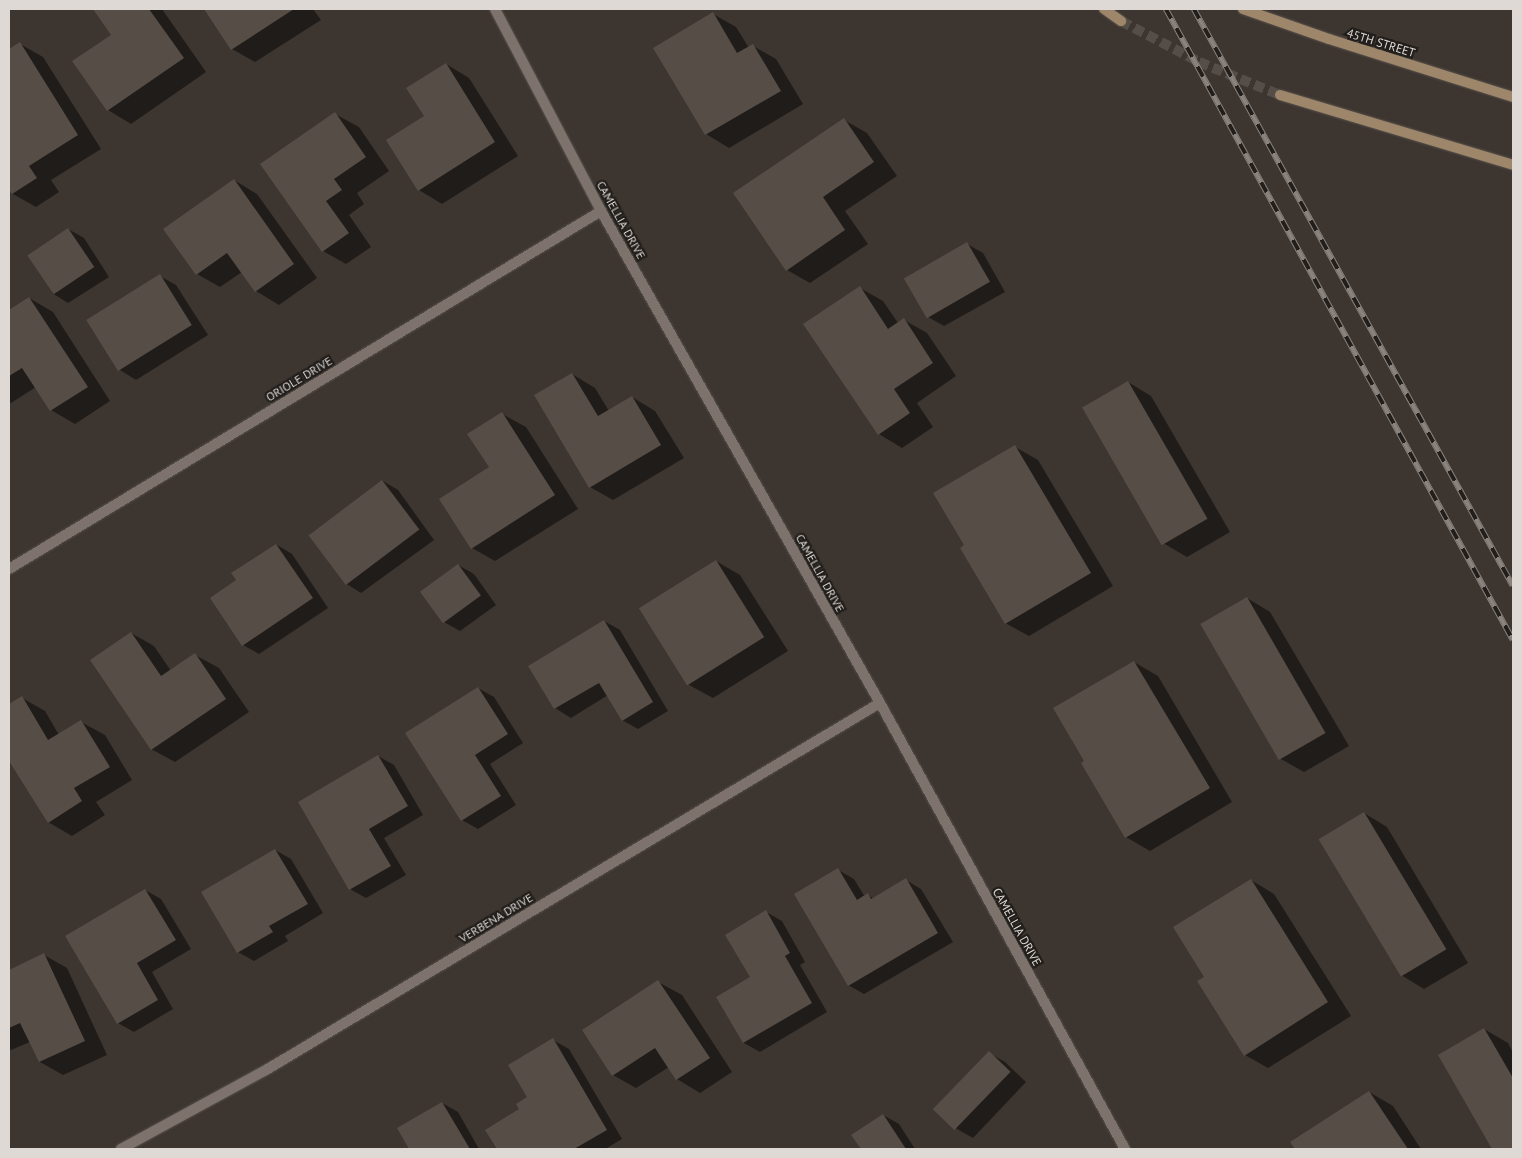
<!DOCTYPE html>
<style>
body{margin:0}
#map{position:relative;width:1522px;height:1158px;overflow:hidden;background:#3d352f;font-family:"PT Sans",sans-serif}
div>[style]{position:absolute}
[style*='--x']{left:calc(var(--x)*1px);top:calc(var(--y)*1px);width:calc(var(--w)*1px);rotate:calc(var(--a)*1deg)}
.shadow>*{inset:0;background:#0007}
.building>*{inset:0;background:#564d46;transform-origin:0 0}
.secondary-tunnel>*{height:10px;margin-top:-5px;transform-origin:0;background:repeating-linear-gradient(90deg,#554e48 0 10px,transparent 0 15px)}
.roads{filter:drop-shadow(0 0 1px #58524c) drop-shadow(0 0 1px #58524c)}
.street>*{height:10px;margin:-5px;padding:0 5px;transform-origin:5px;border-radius:5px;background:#7d736c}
.secondary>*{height:10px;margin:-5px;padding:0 5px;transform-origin:5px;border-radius:5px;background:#9d866a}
.rail>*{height:5.5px;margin-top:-2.75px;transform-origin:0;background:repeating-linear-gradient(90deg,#211e1b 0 11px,#89827d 0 22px);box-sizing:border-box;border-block:1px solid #89827d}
span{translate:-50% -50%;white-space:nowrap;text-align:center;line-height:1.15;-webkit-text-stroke:4.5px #211e1b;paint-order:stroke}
.street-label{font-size:12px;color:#dfd9d5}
.frame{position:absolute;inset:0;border:10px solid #dfd9d5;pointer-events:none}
</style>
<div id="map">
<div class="shadow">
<i style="clip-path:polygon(94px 9px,162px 9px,206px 72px,131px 124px,108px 110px,113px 35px)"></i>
<i style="clip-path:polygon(206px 9px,313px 9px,321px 20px,255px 62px,232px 49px)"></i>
<i style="clip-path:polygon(713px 14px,736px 27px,749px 48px,753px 46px,776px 59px,803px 104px,729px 148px,706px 134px)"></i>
<i style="clip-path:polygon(20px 44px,43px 57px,101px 149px,51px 180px,59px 192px,36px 207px,13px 194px,9px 187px,9px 110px,12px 109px,9px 104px,9px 51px)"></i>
<i style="clip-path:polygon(446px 64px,469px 78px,518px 156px,442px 204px,419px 190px,426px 116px)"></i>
<i style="clip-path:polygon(335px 114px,359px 127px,389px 171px,357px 193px,364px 204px,349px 215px,371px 247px,346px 264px,323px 251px,262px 164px)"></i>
<i style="clip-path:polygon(844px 120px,867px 133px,897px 176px,845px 211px,868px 244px,810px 283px,787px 270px)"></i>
<i style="clip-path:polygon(234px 180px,257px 194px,317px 278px,279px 305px,256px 291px,242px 272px,220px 287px,197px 274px)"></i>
<i style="clip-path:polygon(68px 229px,84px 238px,109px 277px,68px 303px,52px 293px)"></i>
<i style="clip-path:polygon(967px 244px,983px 253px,1005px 292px,944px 326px,928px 317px)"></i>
<i style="clip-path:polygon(160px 276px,176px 285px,208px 335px,136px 380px,120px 370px)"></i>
<i style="clip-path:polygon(860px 288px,883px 301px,898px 323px,904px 320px,927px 333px,956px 376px,917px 403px,933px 427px,902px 448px,879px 434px)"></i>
<i style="clip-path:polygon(29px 298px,53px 312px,110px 401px,75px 424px,51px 410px,36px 387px,11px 403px,9px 402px,9px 311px)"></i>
<i style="clip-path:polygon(572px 374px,595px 388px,609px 411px,632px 397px,655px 411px,684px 458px,613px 500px,590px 487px)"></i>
<i style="clip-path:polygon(1128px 382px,1151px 396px,1230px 532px,1187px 557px,1163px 543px,1084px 407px)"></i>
<i style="clip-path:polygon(502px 414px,526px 427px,578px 509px,495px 561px,472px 548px)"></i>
<i style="clip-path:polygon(1015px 447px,1038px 460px,1113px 586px,1029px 636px,1005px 623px,966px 546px)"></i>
<i style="clip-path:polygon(383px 481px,398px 490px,434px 540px,361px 593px,345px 583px,310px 534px)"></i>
<i style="clip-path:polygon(277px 545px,292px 554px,328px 608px,259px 654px,243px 645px,238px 581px)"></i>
<i style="clip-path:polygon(716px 561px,740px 575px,788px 651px,713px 698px,689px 685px)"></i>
<i style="clip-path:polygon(458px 565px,474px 574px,496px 605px,460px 631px,444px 622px)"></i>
<i style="clip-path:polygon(1247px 598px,1270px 612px,1349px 746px,1304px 772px,1281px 759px)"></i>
<i style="clip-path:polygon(604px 621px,620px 630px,668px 711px,638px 729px,622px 720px,608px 695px,571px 718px,555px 708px)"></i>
<i style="clip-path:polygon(131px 633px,154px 646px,171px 671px,195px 655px,219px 668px,249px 712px,175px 762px,151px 749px)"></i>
<i style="clip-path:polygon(1134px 662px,1158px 676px,1232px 802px,1150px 851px,1126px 837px)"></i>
<i style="clip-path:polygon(478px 688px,494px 697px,523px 743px,490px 764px,516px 805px,478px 829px,462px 820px)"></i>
<i style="clip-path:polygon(22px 698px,45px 711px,59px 735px,81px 722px,105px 735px,132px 780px,96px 802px,105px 815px,72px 836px,48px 822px,9px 758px,9px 706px)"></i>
<i style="clip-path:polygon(378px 756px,394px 765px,423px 815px,384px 838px,406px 875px,366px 898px,350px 889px)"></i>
<i style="clip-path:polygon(1364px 813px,1387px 827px,1468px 963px,1424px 989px,1401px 975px)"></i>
<i style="clip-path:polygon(275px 850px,291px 859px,323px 913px,285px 936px,288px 941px,254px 961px,238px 952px)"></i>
<i style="clip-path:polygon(838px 870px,854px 879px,865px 897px,868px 895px,874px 899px,906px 880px,921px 889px,953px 942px,864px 994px,848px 985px)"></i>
<i style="clip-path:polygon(1251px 880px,1274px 894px,1351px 1016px,1268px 1068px,1245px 1055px,1206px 977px)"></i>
<i style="clip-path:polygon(145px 890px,161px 899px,191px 949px,152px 972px,173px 1009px,134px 1032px,118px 1023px)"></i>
<i style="clip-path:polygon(766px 912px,782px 921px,805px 962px,800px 965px,827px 1012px,760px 1052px,744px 1043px,717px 997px,752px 978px)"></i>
<i style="clip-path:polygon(44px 955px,67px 968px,107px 1055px,63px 1075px,40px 1062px,30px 1042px,11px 1050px,9px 1049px,9px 971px)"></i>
<i style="clip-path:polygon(658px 982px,682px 995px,732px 1072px,700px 1093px,677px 1079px,669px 1067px,636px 1088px,613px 1075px)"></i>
<i style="clip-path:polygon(1484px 1029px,1508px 1043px,1513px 1053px,1513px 1149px,1494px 1149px,1440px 1055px)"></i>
<i style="clip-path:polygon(553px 1040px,569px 1049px,622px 1139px,605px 1149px,498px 1149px,487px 1130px,521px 1109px,529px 1098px)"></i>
<i style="clip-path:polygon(989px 1053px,1005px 1062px,1026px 1082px,973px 1138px,957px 1129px,936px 1110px)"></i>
<i style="clip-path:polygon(1369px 1092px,1393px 1106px,1421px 1149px,1297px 1149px,1292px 1142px)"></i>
<i style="clip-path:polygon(442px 1103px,458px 1112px,479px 1149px,411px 1149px,399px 1129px)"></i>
<i style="clip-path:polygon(883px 1115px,899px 1124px,915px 1149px,862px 1149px,853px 1135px)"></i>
</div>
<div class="building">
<i style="clip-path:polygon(93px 9px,149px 9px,184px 58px,107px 111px,72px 61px,111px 35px)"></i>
<i style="clip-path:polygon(204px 9px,294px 9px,231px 50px)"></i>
<i style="clip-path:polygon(713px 12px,737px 53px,753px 44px,781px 91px,705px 135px,653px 48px)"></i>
<i style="clip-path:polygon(20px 42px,78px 135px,29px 166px,37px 178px,12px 194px,9px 190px,9px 49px)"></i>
<i style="clip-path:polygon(446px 63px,495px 142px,418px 191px,386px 140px,424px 116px,406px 88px)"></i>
<i style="clip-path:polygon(335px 112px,366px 157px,334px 179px,342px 190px,326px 201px,349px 233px,322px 252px,260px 164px)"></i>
<i style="clip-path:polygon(844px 118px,874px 162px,823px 197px,845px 230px,786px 271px,733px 193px)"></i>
<i style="clip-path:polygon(234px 179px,294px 264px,255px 292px,227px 253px,196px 275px,163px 229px)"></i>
<i style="left:68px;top:228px;width:47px;height:49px;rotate:56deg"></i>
<i style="left:967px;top:242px;width:46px;height:73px;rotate:60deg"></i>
<i style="left:160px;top:274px;width:60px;height:87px;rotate:58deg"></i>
<i style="clip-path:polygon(860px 286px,888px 329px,904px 318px,933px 363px,894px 389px,910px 413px,878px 435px,803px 324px)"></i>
<i style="clip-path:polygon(29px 297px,88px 387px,50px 411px,22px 368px,9px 376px,9px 310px)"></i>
<i style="clip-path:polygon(572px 373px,598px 416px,632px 396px,661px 445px,589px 488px,534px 395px)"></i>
<i style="left:1128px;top:381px;width:159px;height:53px;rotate:60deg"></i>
<i style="clip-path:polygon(502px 412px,555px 495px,471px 549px,439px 499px,489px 467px,467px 434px)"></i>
<i style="clip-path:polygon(1015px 445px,1091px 573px,1005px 624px,960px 548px,964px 545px,933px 493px)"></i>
<i style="left:382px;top:480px;width:62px;height:92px;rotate:53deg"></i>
<i style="clip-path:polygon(276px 544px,313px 598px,242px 646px,210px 598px,236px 580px,231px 573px)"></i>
<i style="left:716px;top:560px;width:91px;height:91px;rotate:58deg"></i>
<i style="left:458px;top:564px;width:39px;height:47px;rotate:54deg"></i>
<i style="left:1247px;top:597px;width:157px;height:54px;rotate:60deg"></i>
<i style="clip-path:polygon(604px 620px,653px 702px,622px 721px,599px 683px,554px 709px,528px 666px)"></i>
<i style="clip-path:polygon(131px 632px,161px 676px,195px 653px,226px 699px,151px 750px,90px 660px)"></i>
<i style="clip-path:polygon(1134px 661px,1210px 788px,1125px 838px,1081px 763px,1084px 761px,1053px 708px)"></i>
<i style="clip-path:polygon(478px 687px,508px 734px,475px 755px,501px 796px,461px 821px,405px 733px)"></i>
<i style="clip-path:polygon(22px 696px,48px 740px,81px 720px,110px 767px,74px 788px,82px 801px,48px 823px,9px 761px,9px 704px)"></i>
<i style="clip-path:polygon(378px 755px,408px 806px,369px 829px,391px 866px,349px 890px,298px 802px)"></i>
<i style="left:1364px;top:812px;width:160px;height:53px;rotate:59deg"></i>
<i style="clip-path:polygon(275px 849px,308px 904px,269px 926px,273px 932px,237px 953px,201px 892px)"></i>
<i style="clip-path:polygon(838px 868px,857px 900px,868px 893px,871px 899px,906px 878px,938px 933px,848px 986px,794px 894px)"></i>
<i style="clip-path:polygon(1251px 879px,1328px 1002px,1244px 1056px,1197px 981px,1204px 977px,1173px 927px)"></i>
<i style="clip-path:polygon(145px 889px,176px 940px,137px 963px,158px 1000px,117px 1024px,65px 936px)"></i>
<i style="clip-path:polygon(766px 910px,790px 953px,785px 956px,812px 1003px,743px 1043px,716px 997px,750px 977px,725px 935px)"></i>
<i style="clip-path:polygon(44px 953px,85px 1041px,39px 1062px,20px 1023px,9px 1028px,9px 970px)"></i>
<i style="clip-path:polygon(658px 980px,710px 1058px,676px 1080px,655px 1048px,612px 1076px,582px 1030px)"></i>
<i style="clip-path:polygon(1484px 1028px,1513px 1078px,1513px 1149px,1492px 1149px,1438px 1055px)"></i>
<i style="clip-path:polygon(553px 1038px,607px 1130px,574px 1149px,497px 1149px,485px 1130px,519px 1109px,516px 1104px,527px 1097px,508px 1065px)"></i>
<i style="left:989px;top:1051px;width:30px;height:81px;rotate:44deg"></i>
<i style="clip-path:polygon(1369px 1091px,1408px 1149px,1295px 1149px,1290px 1142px)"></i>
<i style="clip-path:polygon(442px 1102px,470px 1149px,409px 1149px,397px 1128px)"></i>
<i style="clip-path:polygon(883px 1114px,906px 1149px,861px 1149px,851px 1135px)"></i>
</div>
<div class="secondary-tunnel">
<i style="--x:1121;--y:21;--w:88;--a:27.7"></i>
<i style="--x:1199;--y:62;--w:87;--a:22.2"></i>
</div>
<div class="roads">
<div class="street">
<i style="--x:495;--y:9;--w:228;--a:62.3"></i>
<i style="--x:601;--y:211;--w:566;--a:60.44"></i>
<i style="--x:880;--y:703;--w:509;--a:61.22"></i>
<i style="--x:9;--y:569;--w:692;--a:-31.16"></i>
<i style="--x:121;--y:1149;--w:165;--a:-28.6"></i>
<i style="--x:266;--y:1070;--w:715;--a:-30.87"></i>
</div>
<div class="secondary">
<i style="--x:1104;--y:9;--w:21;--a:35"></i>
<i style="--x:1243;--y:9;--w:91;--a:19.2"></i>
<i style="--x:1329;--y:39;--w:193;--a:17.5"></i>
<i style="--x:1280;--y:95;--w:243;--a:16.7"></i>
</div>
</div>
<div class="rail">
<i style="--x:1166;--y:9;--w:720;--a:61.19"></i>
<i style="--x:1194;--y:9;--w:659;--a:61.06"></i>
</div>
<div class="street-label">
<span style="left:1381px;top:43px;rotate:17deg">45TH STREET</span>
<span style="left:621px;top:220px;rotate:61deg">CAMELLIA DRIVE</span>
<span style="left:299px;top:379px;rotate:-31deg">ORIOLE DRIVE</span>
<span style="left:820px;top:573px;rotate:61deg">CAMELLIA DRIVE</span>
<span style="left:496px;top:918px;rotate:-31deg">VERBENA DRIVE</span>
<span style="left:1017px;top:927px;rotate:61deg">CAMELLIA DRIVE</span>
</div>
<div class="frame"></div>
</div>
